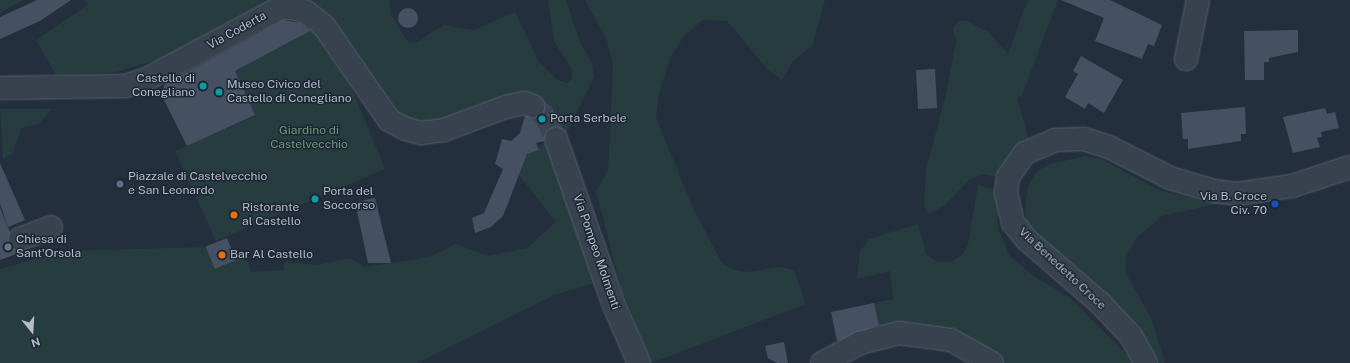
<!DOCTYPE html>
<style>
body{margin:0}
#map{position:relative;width:1350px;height:363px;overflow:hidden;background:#242f3e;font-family:"Public Sans",sans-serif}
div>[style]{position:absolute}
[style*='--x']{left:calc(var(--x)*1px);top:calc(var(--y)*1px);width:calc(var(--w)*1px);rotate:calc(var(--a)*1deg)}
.green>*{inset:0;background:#263c3f}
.building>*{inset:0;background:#455162;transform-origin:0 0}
.round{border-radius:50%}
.minor-tunnel>*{height:22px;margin-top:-11px;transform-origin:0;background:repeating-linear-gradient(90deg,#3a4453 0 22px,transparent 0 33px)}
.roads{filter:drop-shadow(0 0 1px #565f6c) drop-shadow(0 0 1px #565f6c)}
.minor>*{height:22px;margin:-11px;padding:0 11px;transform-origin:11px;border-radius:11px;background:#38414e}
.dots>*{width:11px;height:11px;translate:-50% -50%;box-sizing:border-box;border:2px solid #1d2633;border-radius:50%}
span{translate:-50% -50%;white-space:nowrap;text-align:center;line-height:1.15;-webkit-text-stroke:3px #1d2633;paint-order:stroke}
.street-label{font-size:12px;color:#b4bcc9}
.poi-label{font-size:12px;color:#b4bcc9}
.right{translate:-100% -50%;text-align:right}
.left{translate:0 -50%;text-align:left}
.park-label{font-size:12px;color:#6b9a76}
.north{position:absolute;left:12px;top:311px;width:40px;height:40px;-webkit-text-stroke:3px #1d2633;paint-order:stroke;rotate:162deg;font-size:11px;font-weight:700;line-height:16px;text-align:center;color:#b4bcc9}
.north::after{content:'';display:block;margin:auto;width:14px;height:18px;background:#b4bcc9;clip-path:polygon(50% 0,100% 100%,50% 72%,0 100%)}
</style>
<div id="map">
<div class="green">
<i style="clip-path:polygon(0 0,23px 0,0 13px)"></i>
<i style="clip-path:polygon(85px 0,276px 0,170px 56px,116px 72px,56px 75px,36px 40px,88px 5px)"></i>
<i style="clip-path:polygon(309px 0,389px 0,391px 14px,407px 41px,417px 42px,444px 25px,474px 30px,515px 12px,539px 62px,557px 80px,567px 83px,572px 79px,572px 70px,554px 41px,548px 0,566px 0,580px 42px,592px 63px,594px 77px,565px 136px,552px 108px,540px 98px,442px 123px,405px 123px,305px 5px)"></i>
<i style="clip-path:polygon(585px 0,825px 0,812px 46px,792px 62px,782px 80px,767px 69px,727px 21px,703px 20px,684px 36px,670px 59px,659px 92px,656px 118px,694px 210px,722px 263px,734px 270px,747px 272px,780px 267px,794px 270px,806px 304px,651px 363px,621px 287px,596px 192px,608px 170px,613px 67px,607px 40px)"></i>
<i style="clip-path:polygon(1028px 0,1058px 0,1022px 95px,1017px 98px,1030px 144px,1007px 179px,984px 174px,969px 180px,945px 205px,929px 214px,924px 206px,926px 169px,945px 99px,956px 41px,953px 28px,958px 21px,967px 21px,988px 32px,1008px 53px)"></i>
<i style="clip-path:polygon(313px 29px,350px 84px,385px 169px,216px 241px,175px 151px,255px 116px,235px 71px)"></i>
<i style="clip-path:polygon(0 109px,52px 109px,39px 124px,22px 128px,12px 154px,3px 159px)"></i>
<i style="clip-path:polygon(549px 140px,594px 283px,554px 295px,417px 363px,0 363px,0 269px,65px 251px,207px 247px,215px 268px,246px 256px,251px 272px,283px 270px,285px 262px,317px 265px,350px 258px,365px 267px,404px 261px,429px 257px,456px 244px,488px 256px,527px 248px,556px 222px,518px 174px,527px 154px)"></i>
<i style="clip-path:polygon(1085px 156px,1101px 159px,1159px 190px,1216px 204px,1162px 216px,1137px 237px,1127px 255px,1125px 272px,1151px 318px,1165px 363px,1159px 363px,1138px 329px,1036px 234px,1026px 220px,1025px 204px,1029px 185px,1037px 171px,1050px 164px)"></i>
<i style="clip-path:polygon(978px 185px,1000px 191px,997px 224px,1009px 255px,1035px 277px,1070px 298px,1135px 363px,1005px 363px,997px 357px,880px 330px,874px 303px,893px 299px,890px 271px,857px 279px,860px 251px,869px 239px,918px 224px,926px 254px,937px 262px,951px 262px,963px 254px,968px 244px)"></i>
</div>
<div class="building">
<i style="clip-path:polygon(37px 0,71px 0,40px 21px,0 39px,0 17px)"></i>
<i style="clip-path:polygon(1061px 0,1110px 0,1162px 25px,1154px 46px,1148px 44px,1142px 59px,1095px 41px,1104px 18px)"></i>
<i class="round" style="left:398px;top:8px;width:20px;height:20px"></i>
<i style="clip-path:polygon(283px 20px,300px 23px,310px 31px,235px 71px,255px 115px,187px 146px,161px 94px,165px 84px)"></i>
<i style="clip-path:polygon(1298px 30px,1298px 52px,1269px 58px,1269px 62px,1264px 62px,1264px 80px,1245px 80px,1244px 31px)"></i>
<i style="clip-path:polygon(1081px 56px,1123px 80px,1104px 113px,1088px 103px,1085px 109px,1065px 97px,1078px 74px,1073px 71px)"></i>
<i style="left:935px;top:69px;width:39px;height:19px;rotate:87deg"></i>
<i style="clip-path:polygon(544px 101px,552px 108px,562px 129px,547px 131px,544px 141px,536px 143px,539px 150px,527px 154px,503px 216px,491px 227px,475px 233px,472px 218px,484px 213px,503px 169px,495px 164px,502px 139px,511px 141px,520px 133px,525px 116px,541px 115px)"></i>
<i style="clip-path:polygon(1245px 107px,1246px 134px,1241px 134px,1241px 141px,1188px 149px,1188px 139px,1183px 139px,1181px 113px)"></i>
<i style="clip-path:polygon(1325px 108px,1327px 114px,1335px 112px,1339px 128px,1321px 132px,1322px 137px,1317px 138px,1320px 147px,1293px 153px,1283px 117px)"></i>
<i style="clip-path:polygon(0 163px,25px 220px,8px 227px,0 204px)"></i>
<i style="clip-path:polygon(375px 198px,391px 263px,368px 263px,355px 202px)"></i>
<i style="clip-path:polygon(0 208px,10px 232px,9px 244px,19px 253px,0 260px)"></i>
<i style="left:227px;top:238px;width:24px;height:23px;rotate:68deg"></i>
<i style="clip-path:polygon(874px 303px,879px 325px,837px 341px,831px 312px)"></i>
<i style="clip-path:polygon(784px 342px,788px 363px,777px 363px,768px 358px,765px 346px)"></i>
</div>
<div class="minor-tunnel">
<i style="--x:533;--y:106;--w:17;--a:40"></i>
<i style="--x:546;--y:117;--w:24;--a:66"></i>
</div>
<div class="roads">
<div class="minor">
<i style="--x:1186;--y:59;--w:60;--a:-78.5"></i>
<i style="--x:0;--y:88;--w:125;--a:-0.9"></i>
<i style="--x:125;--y:86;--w:21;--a:-17"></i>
<i style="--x:145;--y:80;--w:153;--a:-28.1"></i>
<i style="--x:280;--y:8;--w:12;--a:0"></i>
<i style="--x:292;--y:8;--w:15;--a:16"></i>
<i style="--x:306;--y:12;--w:23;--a:38"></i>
<i style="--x:324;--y:26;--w:114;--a:55.3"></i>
<i style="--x:389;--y:120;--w:19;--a:28"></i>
<i style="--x:406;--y:129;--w:16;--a:15"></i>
<i style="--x:421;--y:133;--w:23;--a:-7"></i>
<i style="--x:444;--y:130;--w:66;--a:-20.4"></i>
<i style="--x:506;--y:107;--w:19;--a:-12"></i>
<i style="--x:525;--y:103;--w:9;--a:21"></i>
<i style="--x:556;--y:139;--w:174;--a:70.8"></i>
<i style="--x:613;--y:303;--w:65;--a:66.6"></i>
<i style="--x:20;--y:239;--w:33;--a:-21"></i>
<i style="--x:822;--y:363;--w:43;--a:-27.8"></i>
<i style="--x:860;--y:343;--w:40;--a:-14.4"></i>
<i style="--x:899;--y:333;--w:52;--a:7.7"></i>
<i style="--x:951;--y:340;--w:47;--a:29.3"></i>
<i style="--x:1146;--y:363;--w:31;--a:-119"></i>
<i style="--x:1131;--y:336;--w:45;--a:-133.2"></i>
<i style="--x:1100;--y:303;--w:96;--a:-139.2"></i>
<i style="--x:1027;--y:240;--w:22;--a:-129"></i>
<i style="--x:1013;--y:223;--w:32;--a:-103"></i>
<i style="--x:1006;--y:192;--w:15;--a:-82"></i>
<i style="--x:1008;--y:177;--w:29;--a:-55"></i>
<i style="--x:1025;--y:153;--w:33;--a:-23"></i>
<i style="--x:1055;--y:140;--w:29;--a:-2"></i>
<i style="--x:1084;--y:139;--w:26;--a:18"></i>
<i style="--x:1109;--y:147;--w:68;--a:26.9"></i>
<i style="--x:1170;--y:178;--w:46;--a:16.5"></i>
<i style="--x:1214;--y:191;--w:23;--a:7"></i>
<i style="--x:1237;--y:194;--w:56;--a:-8.3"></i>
<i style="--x:1292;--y:186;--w:61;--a:-18.1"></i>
</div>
</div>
<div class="dots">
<i style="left:203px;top:86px;background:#0f9aa8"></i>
<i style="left:219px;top:92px;background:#0f9aa8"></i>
<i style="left:542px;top:119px;background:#0f9aa8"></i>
<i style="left:120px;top:184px;background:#5c6f8a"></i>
<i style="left:315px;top:199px;background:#0f9aa8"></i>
<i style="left:1275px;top:204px;background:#1a4fb4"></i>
<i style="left:234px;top:215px;background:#e8710a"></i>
<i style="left:8px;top:247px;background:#6b7280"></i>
<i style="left:222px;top:255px;background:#e8710a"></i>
</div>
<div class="street-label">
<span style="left:237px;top:31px;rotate:-29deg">Via Coderta</span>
<span style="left:596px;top:252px;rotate:71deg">Via Pompeo Molmenti</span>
<span style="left:1062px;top:269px;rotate:43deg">Via Benedetto Croce</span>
</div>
<div class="poi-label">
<span class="right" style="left:195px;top:86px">Castello di<br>Conegliano</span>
<span class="left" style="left:227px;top:92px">Museo Civico del<br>Castello di Conegliano</span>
<span class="left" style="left:550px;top:119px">Porta Serbele</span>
<span class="left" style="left:128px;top:184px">Piazzale di Castelvecchio<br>e San Leonardo</span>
<span class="left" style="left:323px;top:199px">Porta del<br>Soccorso</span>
<span class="right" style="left:1267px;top:204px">Via B. Croce<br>Civ. 70</span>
<span class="left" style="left:242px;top:215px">Ristorante<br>al Castello</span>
<span class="left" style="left:16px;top:247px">Chiesa di<br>Sant'Orsola</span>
<span class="left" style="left:230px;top:255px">Bar Al Castello</span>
</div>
<div class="park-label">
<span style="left:309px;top:138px">Giardino di<br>Castelvecchio</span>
</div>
<div class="north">N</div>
</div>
